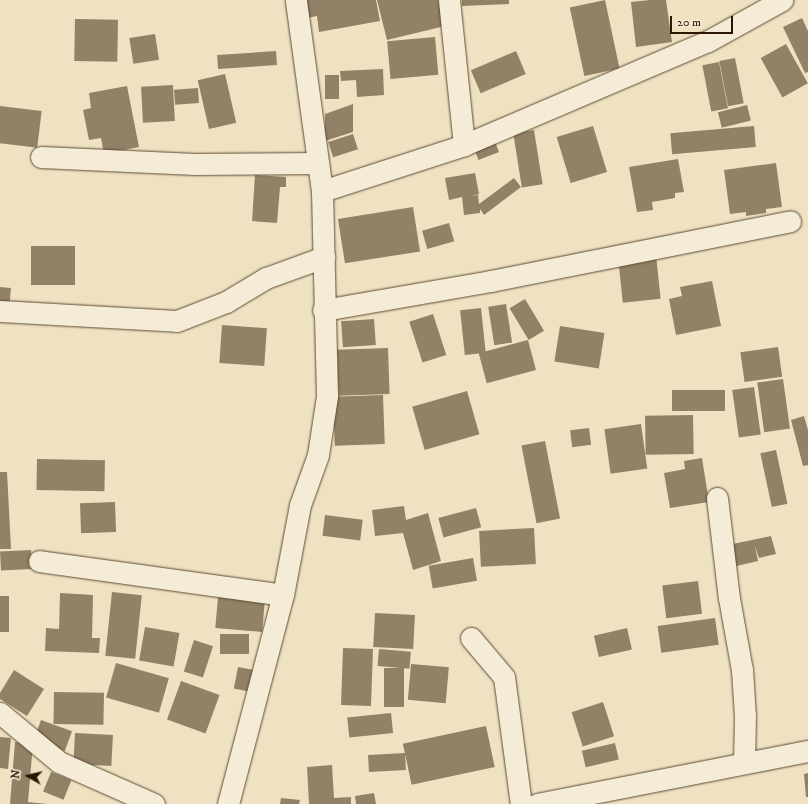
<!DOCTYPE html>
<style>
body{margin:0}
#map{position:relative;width:808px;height:804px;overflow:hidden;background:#efe2c2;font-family:"IM FELL DW Pica",serif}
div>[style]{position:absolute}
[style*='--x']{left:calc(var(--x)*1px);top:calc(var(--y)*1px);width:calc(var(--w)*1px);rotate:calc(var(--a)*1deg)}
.building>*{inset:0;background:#918166;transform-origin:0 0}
.roads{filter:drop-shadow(0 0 1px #5d4a32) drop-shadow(0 0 1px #5d4a32)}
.minor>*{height:21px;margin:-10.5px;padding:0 10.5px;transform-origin:10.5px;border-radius:10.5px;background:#f5ecd7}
span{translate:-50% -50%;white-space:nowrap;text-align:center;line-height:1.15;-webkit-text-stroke:3px #f5ecd7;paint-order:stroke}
.north{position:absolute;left:8px;top:756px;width:40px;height:40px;-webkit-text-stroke:3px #f5ecd7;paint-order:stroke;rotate:278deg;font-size:11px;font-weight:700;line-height:16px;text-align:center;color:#2c1702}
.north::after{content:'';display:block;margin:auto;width:14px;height:18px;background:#2c1702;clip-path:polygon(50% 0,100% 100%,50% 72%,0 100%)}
.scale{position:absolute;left:670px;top:16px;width:63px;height:18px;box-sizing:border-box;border:2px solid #2c1702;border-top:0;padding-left:5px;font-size:12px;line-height:14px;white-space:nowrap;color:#2c1702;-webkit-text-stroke:3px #f5ecd7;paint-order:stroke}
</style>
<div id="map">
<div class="building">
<i style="clip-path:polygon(304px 0,376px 0,380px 21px,319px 32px,317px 16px,307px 18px)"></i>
<i style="clip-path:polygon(377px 0,438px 0,445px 26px,387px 40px)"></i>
<i style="clip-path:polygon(462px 0,509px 0,509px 4px,462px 6px)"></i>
<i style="left:605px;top:0;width:70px;height:36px;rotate:78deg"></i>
<i style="clip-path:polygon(650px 0,666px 0,672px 42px,636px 47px,631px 2px)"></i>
<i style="clip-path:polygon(802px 18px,808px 31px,808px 72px,805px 73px,783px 27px)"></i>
<i style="left:75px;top:19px;width:43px;height:42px;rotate:1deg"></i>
<i style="left:155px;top:34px;width:26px;height:26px;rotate:81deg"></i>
<i style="left:435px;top:37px;width:38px;height:48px;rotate:85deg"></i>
<i style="left:786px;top:44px;width:45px;height:29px;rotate:61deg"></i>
<i style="left:276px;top:51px;width:14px;height:59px;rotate:86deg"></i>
<i style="left:516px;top:51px;width:25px;height:49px;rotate:67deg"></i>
<i style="left:735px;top:58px;width:46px;height:16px;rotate:79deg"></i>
<i style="left:719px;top:62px;width:47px;height:17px;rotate:79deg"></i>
<i style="clip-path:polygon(383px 69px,384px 95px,357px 97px,356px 80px,341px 81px,340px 71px)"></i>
<i style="left:225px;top:74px;width:50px;height:28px;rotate:77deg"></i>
<i style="left:325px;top:75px;width:14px;height:24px"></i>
<i style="left:173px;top:85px;width:36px;height:32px;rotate:87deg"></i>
<i style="clip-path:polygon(127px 86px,139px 147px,104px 154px,101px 138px,89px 140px,83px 110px,91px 108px,89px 93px)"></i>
<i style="left:198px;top:88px;width:15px;height:24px;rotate:86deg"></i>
<i style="clip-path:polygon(353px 104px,353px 132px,325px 141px,325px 114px)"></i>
<i style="left:747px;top:105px;width:16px;height:30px;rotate:76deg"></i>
<i style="left:0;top:106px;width:42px;height:37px;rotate:7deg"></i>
<i style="left:593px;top:126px;width:48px;height:38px;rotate:73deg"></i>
<i style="left:754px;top:126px;width:21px;height:84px;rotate:85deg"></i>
<i style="left:534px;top:130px;width:55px;height:21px;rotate:81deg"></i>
<i style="left:353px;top:134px;width:16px;height:26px;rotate:72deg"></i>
<i style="left:494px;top:139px;width:14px;height:22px;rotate:69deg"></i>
<i style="clip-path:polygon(678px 159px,684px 192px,675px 193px,675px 198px,652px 202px,653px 210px,637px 212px,629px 167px)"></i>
<i style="clip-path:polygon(776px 163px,782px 207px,766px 209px,766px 213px,746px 216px,746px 212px,730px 214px,724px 170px)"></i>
<i style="clip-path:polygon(475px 173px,479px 194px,471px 196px,478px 195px,479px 204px,514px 178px,521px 187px,484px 215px,480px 209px,480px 213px,464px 215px,462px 197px,449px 200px,445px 178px)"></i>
<i style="clip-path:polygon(255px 175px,286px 177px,286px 187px,280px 187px,277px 223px,252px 221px)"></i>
<i style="left:413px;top:207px;width:45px;height:76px;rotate:81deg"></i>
<i style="left:449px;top:223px;width:19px;height:28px;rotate:74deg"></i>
<i style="left:75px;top:246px;width:39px;height:44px;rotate:90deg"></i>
<i style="left:656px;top:255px;width:44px;height:38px;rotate:84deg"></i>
<i style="clip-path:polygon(712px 281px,721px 326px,676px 335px,669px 299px,682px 296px,680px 287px)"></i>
<i style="left:0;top:287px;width:11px;height:16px;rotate:5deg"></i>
<i style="left:525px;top:299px;width:37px;height:18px;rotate:59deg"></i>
<i style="left:506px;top:304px;width:39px;height:18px;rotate:81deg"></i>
<i style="left:481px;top:308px;width:45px;height:21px;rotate:84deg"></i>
<i style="left:433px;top:314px;width:43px;height:25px;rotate:72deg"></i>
<i style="left:374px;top:319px;width:26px;height:33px;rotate:86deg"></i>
<i style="left:222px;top:325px;width:45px;height:38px;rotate:4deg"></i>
<i style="left:560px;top:326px;width:45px;height:36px;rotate:9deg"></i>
<i style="left:528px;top:340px;width:31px;height:51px;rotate:75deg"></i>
<i style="left:778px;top:347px;width:30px;height:38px;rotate:82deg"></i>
<i style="left:388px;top:348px;width:46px;height:51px;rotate:88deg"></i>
<i style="left:783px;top:379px;width:50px;height:26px;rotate:82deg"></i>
<i style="left:754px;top:387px;width:48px;height:22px;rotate:82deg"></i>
<i style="left:672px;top:390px;width:53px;height:21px"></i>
<i style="left:467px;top:391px;width:45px;height:57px;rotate:74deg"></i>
<i style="left:383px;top:395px;width:49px;height:50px;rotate:88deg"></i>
<i style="left:693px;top:415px;width:39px;height:48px;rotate:89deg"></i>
<i style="clip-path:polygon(804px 416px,808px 430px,808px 465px,803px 466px,791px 420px)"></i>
<i style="left:641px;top:424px;width:45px;height:37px;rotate:82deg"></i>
<i style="left:589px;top:428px;width:17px;height:19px;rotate:83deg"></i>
<i style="left:545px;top:441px;width:79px;height:24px;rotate:79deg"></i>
<i style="left:776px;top:450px;width:55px;height:16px;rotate:78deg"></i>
<i style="clip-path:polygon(702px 458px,709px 502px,670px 508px,664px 473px,685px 469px,684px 461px)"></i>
<i style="left:37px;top:459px;width:68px;height:31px;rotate:1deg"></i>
<i style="clip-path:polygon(0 472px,7px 472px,11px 549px,0 549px)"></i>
<i style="left:115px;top:502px;width:30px;height:35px;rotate:88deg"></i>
<i style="clip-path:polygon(404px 506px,406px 520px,428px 513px,441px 561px,413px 570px,403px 533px,375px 536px,372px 510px)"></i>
<i style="left:476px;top:508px;width:20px;height:39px;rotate:75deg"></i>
<i style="left:325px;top:515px;width:38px;height:21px;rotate:7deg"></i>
<i style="left:534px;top:528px;width:36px;height:55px;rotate:87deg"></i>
<i style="clip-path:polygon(771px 536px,776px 554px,759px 558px,755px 546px,758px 561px,728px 568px,723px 546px)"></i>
<i style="left:31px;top:550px;width:19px;height:31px;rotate:87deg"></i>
<i style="left:473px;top:558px;width:23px;height:45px;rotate:80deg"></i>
<i style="left:698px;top:581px;width:33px;height:36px;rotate:83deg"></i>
<i style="left:112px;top:592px;width:30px;height:64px;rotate:6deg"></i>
<i style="clip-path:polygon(60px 593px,93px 595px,92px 638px,100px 638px,99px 653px,45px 651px,46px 628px,59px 629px)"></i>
<i style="left:0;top:596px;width:9px;height:36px"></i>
<i style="left:218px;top:597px;width:47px;height:31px;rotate:5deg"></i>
<i style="left:375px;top:613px;width:40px;height:34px;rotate:3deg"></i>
<i style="left:715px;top:618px;width:27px;height:58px;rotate:82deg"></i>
<i style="left:145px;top:627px;width:35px;height:34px;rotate:10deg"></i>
<i style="left:627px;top:628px;width:22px;height:34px;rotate:77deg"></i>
<i style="left:249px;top:634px;width:20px;height:29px;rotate:90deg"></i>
<i style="left:194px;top:640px;width:20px;height:33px;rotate:18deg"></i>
<i style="left:343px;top:648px;width:30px;height:57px;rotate:2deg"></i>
<i style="left:379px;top:649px;width:32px;height:17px;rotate:5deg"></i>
<i style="left:116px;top:663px;width:55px;height:36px;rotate:16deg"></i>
<i style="left:411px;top:664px;width:38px;height:36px;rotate:5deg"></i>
<i style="left:238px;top:667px;width:15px;height:22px;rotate:11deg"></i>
<i style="left:384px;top:668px;width:20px;height:39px"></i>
<i style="clip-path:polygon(14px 670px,44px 689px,27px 716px,0 699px,0 693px)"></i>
<i style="left:181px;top:681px;width:41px;height:41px;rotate:20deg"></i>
<i style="left:54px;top:692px;width:50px;height:32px;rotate:1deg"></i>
<i style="left:603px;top:702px;width:36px;height:33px;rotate:72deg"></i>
<i style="left:391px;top:713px;width:20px;height:44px;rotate:84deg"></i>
<i style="left:41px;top:720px;width:33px;height:21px;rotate:20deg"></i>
<i style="left:486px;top:726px;width:42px;height:85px;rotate:78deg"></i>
<i style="left:75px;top:733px;width:38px;height:31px;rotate:3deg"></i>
<i style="clip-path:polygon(0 737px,11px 738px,8px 769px,0 768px)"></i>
<i style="clip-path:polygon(15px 742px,33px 744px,28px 802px,47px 804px,10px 804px)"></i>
<i style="left:615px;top:743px;width:17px;height:34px;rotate:77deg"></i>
<i style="left:405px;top:753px;width:17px;height:37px;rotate:87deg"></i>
<i style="clip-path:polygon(332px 765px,334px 798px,351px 797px,351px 804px,309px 804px,307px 767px)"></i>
<i style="left:51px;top:772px;width:22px;height:21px;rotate:22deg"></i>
<i style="clip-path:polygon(808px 773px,808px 797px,806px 797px,804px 774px)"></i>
<i style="clip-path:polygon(374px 793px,376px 804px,356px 804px,355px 796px)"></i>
<i style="clip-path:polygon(281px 798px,300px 800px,299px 804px,280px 804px)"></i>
</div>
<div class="roads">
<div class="minor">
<i style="--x:449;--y:0;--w:146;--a:84.1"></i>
<i style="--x:41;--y:157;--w:154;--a:2.6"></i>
<i style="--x:195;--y:164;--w:123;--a:-0.5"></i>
<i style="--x:322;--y:191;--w:149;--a:-17.9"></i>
<i style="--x:464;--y:145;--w:265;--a:-23.1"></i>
<i style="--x:708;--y:41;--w:85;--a:-29"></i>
<i style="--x:323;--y:310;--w:170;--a:-9.8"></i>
<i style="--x:491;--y:281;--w:305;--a:-11.3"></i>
<i style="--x:0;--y:311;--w:177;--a:3.2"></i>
<i style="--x:177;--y:321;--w:53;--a:-21.2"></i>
<i style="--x:226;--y:302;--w:47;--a:-31"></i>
<i style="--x:266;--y:278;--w:62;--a:-19.9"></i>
<i style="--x:717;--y:498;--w:101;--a:83.2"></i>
<i style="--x:729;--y:598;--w:73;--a:79.8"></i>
<i style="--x:742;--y:670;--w:46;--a:86.3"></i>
<i style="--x:745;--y:716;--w:46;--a:91.2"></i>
<i style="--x:39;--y:561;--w:246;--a:7.9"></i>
<i style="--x:471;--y:638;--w:51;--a:49.8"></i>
<i style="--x:504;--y:677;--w:128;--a:82.4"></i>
<i style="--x:0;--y:713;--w:77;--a:39.7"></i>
<i style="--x:59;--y:762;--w:104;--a:23.9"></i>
<i style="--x:228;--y:804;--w:216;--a:-75.3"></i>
<i style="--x:283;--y:595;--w:92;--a:-79.3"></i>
<i style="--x:300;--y:505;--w:53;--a:-70.2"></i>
<i style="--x:318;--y:455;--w:60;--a:-81.3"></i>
<i style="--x:327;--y:396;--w:205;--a:-91.4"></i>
<i style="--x:322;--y:191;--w:193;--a:-97.8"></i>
<i style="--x:537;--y:804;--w:276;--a:-11.1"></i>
</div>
</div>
<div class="north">N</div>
<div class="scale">20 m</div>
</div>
